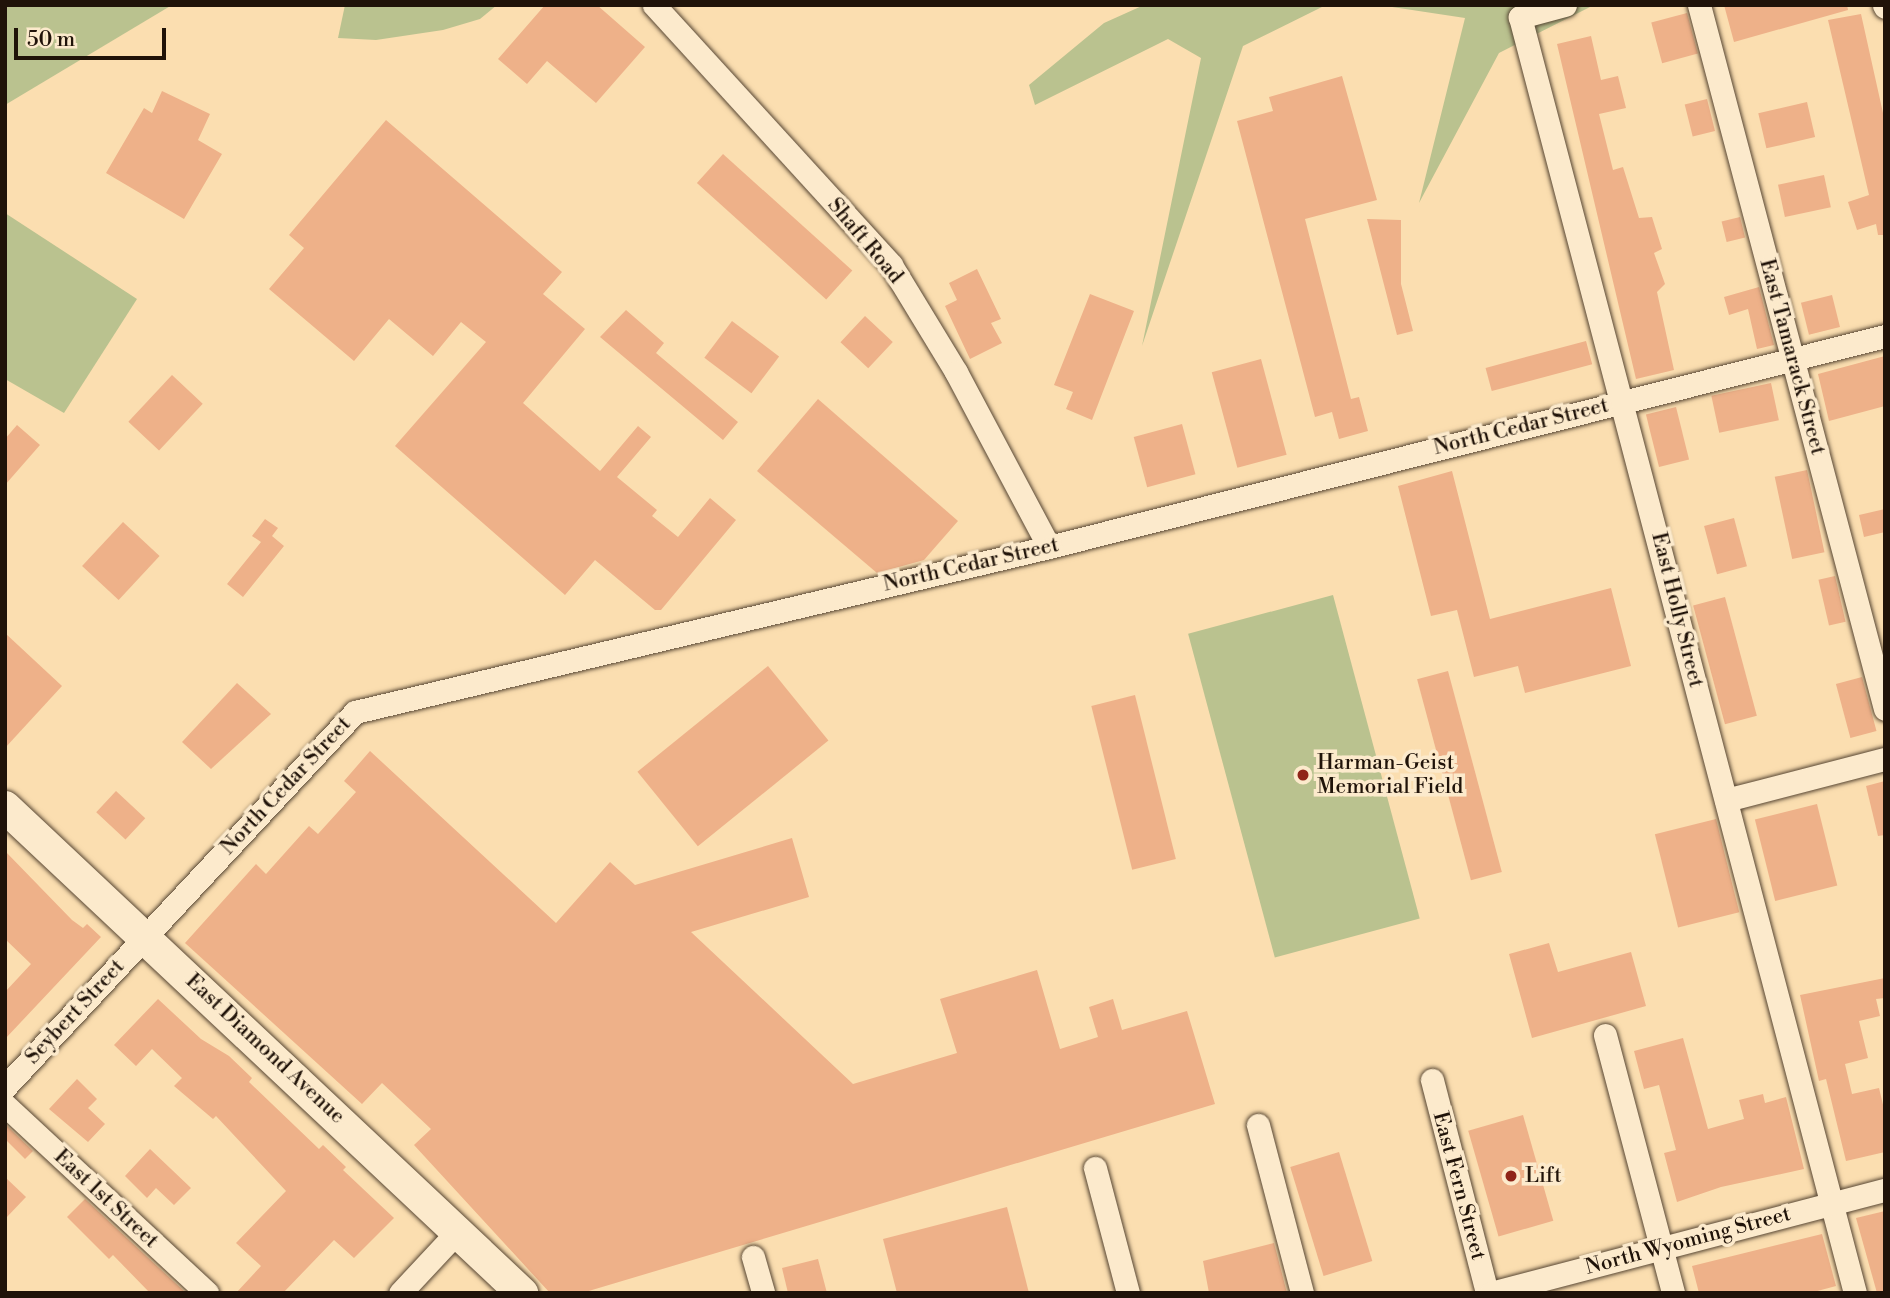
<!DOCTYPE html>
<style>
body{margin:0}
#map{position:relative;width:1890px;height:1298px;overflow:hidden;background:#fbdeb0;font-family:"Libre Bodoni",serif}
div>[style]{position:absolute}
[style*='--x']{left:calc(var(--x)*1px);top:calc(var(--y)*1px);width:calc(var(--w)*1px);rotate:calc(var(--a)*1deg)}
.green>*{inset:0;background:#bac28f;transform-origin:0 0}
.building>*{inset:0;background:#eeb189;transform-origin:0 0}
.roads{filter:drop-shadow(0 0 2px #574633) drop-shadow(0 0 2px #574633)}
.street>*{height:23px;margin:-11.5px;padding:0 11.5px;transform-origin:11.5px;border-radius:11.5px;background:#fceacc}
.secondary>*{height:32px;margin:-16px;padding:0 16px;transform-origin:16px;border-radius:16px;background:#fceacc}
.dots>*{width:19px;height:19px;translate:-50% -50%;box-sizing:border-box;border:4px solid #fceacc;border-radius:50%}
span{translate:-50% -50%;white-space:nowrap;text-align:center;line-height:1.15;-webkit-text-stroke:7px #fceacc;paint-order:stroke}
.street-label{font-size:21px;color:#201309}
.poi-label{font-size:21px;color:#201309}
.left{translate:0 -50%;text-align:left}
.frame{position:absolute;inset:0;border:7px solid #201309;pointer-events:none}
.scale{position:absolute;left:14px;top:28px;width:152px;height:32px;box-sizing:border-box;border:4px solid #201309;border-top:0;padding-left:9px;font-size:21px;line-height:24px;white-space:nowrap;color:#201309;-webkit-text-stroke:5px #fceacc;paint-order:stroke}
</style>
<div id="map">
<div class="green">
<i style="clip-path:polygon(7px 5px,172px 5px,5px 105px)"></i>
<i style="clip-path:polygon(345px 5px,497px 5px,480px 19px,443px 30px,376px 40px,338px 38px)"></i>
<i style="clip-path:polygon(1144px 5px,1326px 5px,1243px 46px,1142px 346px,1201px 58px,1168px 39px,1035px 105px,1029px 85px,1104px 23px)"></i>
<i style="clip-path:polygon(1379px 5px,1594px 5px,1499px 53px,1419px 203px,1465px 18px)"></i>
<i style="clip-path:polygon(5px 213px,137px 299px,64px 413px,5px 379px)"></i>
<i style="left:1333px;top:595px;width:335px;height:150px;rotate:75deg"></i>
</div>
<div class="building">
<i style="clip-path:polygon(545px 5px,597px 5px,645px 47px,596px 103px,547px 61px,527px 84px,498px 59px)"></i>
<i style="clip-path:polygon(1724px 5px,1847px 5px,1848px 10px,1734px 42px)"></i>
<i style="left:1687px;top:13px;width:42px;height:37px;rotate:75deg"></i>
<i style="clip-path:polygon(1861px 14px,1885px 122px,1885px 235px,1878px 235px,1876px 224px,1857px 230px,1848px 202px,1869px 195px,1828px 20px)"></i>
<i style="clip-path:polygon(1591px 36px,1601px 80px,1618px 76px,1626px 108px,1599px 114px,1613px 170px,1623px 167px,1639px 218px,1652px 217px,1662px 249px,1654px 253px,1665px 284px,1657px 292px,1674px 370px,1636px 379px,1557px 44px)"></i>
<i style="clip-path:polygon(1342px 76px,1377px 200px,1305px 219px,1351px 399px,1359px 397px,1368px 431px,1339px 439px,1332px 412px,1315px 417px,1237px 121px,1273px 111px,1269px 97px)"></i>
<i style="clip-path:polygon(162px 91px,210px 114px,198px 140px,222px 154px,184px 219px,106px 173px,144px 108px,152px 113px)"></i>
<i style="left:1707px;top:99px;width:33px;height:23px;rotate:76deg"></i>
<i style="left:1807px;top:102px;width:36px;height:50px;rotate:77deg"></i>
<i style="clip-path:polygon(386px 120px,562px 272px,543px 294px,585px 329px,523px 403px,600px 471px,638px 426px,651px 437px,617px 477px,657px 510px,652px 516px,678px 537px,710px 498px,736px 520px,661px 610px,655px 610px,595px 560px,565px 595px,395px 446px,486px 342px,461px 322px,433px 356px,389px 319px,354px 361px,269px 289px,304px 248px,289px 235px)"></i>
<i style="left:723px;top:154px;width:174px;height:39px;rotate:42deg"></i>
<i style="left:1824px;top:175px;width:33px;height:47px;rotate:78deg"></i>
<i style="left:1740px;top:217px;width:21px;height:19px;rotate:76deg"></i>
<i style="clip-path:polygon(1367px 219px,1401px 220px,1401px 284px,1413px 331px,1397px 335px)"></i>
<i style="clip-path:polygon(977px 269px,1001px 319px,991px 323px,1002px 343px,970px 359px,945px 306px,957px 300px,949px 283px)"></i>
<i style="clip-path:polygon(1759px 287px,1774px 345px,1757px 349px,1748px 309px,1729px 315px,1724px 297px)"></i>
<i style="clip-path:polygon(1090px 294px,1134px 311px,1092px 420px,1066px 409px,1073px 392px,1054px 385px)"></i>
<i style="left:1832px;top:295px;width:33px;height:32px;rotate:76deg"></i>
<i style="clip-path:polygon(626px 310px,664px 343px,656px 353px,738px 422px,723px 440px,600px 337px)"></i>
<i style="left:865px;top:316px;width:38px;height:36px;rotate:43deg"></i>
<i style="left:732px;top:321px;width:59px;height:46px;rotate:37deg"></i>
<i style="left:1586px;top:341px;width:24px;height:104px;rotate:75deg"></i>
<i style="clip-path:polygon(1885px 356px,1885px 406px,1829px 421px,1818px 374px)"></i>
<i style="left:1261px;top:359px;width:99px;height:51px;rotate:75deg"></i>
<i style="left:172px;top:375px;width:42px;height:64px;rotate:43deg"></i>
<i style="left:1771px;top:383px;width:38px;height:61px;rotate:78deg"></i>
<i style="clip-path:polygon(818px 399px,958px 521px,924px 560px,877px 573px,757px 471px)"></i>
<i style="left:1676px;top:407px;width:54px;height:31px;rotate:76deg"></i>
<i style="left:1182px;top:424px;width:52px;height:50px;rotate:75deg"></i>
<i style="clip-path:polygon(17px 425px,40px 445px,5px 485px,5px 439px)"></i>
<i style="left:1807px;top:470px;width:84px;height:33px;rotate:78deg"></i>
<i style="clip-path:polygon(1452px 471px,1490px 619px,1611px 588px,1631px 666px,1525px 693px,1518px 666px,1474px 677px,1457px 610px,1431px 616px,1398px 486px)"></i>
<i style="clip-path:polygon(1885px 509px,1885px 532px,1864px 537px,1859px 515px)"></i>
<i style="left:1734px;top:518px;width:50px;height:31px;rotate:75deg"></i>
<i style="clip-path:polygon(265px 519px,278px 528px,272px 536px,284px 546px,243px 597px,227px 584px,261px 542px,252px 536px)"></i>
<i style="left:123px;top:522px;width:50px;height:60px;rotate:43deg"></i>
<i style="left:1835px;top:576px;width:47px;height:17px;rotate:77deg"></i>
<i style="left:1725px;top:597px;width:123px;height:33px;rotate:75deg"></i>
<i style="clip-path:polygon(5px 633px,62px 686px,5px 748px)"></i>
<i style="left:768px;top:666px;width:96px;height:168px;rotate:51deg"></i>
<i style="left:1448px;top:671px;width:208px;height:32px;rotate:75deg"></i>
<i style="left:1862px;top:677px;width:56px;height:27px;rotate:75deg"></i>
<i style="clip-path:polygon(237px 683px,271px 714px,211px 769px,182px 742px)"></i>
<i style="left:1135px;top:695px;width:169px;height:45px;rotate:76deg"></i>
<i style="clip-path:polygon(370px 751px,556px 923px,610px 862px,635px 885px,792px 838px,809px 897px,691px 932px,853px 1084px,957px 1053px,940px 999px,1037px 970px,1060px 1049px,1098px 1037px,1089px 1007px,1113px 999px,1122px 1030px,1187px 1011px,1215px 1104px,582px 1293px,550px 1293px,414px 1145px,431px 1129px,382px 1083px,362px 1104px,185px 943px,256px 864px,266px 874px,309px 826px,318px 834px,356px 792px,344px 781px)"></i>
<i style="clip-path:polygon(1885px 781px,1885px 835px,1878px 836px,1866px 786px)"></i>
<i style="left:116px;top:791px;width:40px;height:29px;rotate:43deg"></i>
<i style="left:1817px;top:804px;width:84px;height:64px;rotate:76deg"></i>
<i style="left:1716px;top:819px;width:96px;height:63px;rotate:76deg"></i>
<i style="clip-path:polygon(5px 851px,72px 920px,83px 928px,87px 924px,101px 937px,5px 1039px,5px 992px,31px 964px,5px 939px)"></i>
<i style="clip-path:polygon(1549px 943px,1558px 972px,1631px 952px,1646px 1006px,1532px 1038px,1509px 954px)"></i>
<i style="clip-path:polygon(1885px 978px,1885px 998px,1876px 999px,1880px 1016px,1859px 1021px,1868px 1058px,1845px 1064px,1852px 1094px,1879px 1088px,1885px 1113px,1885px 1152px,1846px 1161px,1826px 1079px,1819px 1081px,1800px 995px)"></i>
<i style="clip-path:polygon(158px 999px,201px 1039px,229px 1056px,252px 1078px,249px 1082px,319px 1149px,323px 1145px,346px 1167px,343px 1170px,394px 1218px,354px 1258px,334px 1240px,283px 1293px,236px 1293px,261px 1266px,236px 1243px,286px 1191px,216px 1116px,213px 1119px,174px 1086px,182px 1078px,152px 1049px,136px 1066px,114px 1045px)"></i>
<i style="clip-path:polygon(1683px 1038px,1708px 1129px,1744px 1119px,1739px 1100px,1763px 1094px,1765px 1103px,1786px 1097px,1804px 1169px,1721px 1187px,1677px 1202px,1664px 1153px,1676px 1150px,1659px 1085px,1644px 1089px,1634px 1051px)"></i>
<i style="clip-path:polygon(77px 1079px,97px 1099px,88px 1108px,105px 1124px,88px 1142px,49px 1109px)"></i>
<i style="left:1523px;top:1115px;width:110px;height:57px;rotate:74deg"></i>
<i style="clip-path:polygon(5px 1124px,33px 1151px,25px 1159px,5px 1139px)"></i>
<i style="clip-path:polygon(150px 1149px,191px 1188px,174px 1205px,156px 1188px,147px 1198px,125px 1176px)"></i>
<i style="left:1339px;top:1152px;width:114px;height:51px;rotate:73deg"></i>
<i style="clip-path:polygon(5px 1177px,26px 1197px,5px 1219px)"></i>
<i style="clip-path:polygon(85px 1199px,144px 1254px,186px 1293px,150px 1293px,113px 1255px,109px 1259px,67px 1217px)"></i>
<i style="clip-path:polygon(1007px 1207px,1029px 1293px,897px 1293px,883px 1239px)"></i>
<i style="clip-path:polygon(1885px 1211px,1885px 1293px,1877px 1293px,1856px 1218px)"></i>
<i style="clip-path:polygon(1822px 1234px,1836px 1286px,1810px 1293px,1699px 1293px,1692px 1266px)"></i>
<i style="clip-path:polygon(1274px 1243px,1287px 1293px,1209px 1293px,1203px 1261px)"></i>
<i style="clip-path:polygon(818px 1259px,827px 1293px,788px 1293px,782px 1268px)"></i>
</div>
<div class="roads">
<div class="street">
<i style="--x:654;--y:5;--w:352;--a:47.6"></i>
<i style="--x:891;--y:265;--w:125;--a:58.7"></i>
<i style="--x:956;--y:372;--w:198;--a:62"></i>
<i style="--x:1565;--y:5;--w:47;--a:165.1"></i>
<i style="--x:1520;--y:17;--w:1319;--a:75.29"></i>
<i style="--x:1699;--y:5;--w:728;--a:75.2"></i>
<i style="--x:1884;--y:5;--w:2;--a:63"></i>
<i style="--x:1726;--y:800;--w:164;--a:-14.5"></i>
<i style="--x:1605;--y:1035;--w:267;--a:75.2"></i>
<i style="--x:1432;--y:1080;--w:220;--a:75.5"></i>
<i style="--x:5;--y:1087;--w:513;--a:-46.97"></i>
<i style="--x:355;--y:712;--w:713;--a:-13.37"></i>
<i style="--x:1049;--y:547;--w:862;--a:-14.17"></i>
<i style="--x:5;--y:1105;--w:276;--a:42.9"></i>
<i style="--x:1258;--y:1125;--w:174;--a:75.3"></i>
<i style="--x:1095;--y:1168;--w:129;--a:75.2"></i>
<i style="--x:753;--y:1257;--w:37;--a:74"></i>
<i style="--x:400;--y:1293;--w:86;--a:-46.9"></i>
<i style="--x:1491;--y:1293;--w:407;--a:-14.7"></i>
</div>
<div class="secondary">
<i style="--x:5;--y:807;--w:710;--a:43.23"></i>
</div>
</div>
<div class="dots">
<i style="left:1303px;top:775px;background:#8f2418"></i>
<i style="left:1511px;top:1176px;background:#8f2418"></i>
</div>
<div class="street-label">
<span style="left:865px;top:241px;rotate:50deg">Shaft Road</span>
<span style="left:1792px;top:357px;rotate:75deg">East Tamarack Street</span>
<span style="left:1521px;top:427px;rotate:-14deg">North Cedar Street</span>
<span style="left:971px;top:565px;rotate:-13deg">North Cedar Street</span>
<span style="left:1677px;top:610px;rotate:76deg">East Holly Street</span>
<span style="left:286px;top:786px;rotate:-47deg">North Cedar Street</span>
<span style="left:75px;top:1012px;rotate:-47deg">Seybert Street</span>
<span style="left:265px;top:1049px;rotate:43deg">East Diamond Avenue</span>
<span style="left:1459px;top:1186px;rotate:75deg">East Fern Street</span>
<span style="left:106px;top:1199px;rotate:43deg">East 1st Street</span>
<span style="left:1688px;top:1241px;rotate:-15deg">North Wyoming Street</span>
</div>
<div class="poi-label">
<span class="left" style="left:1317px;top:775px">Harman-Geist<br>Memorial Field</span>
<span class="left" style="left:1525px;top:1176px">Lift</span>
</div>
<div class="frame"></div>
<div class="scale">50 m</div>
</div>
